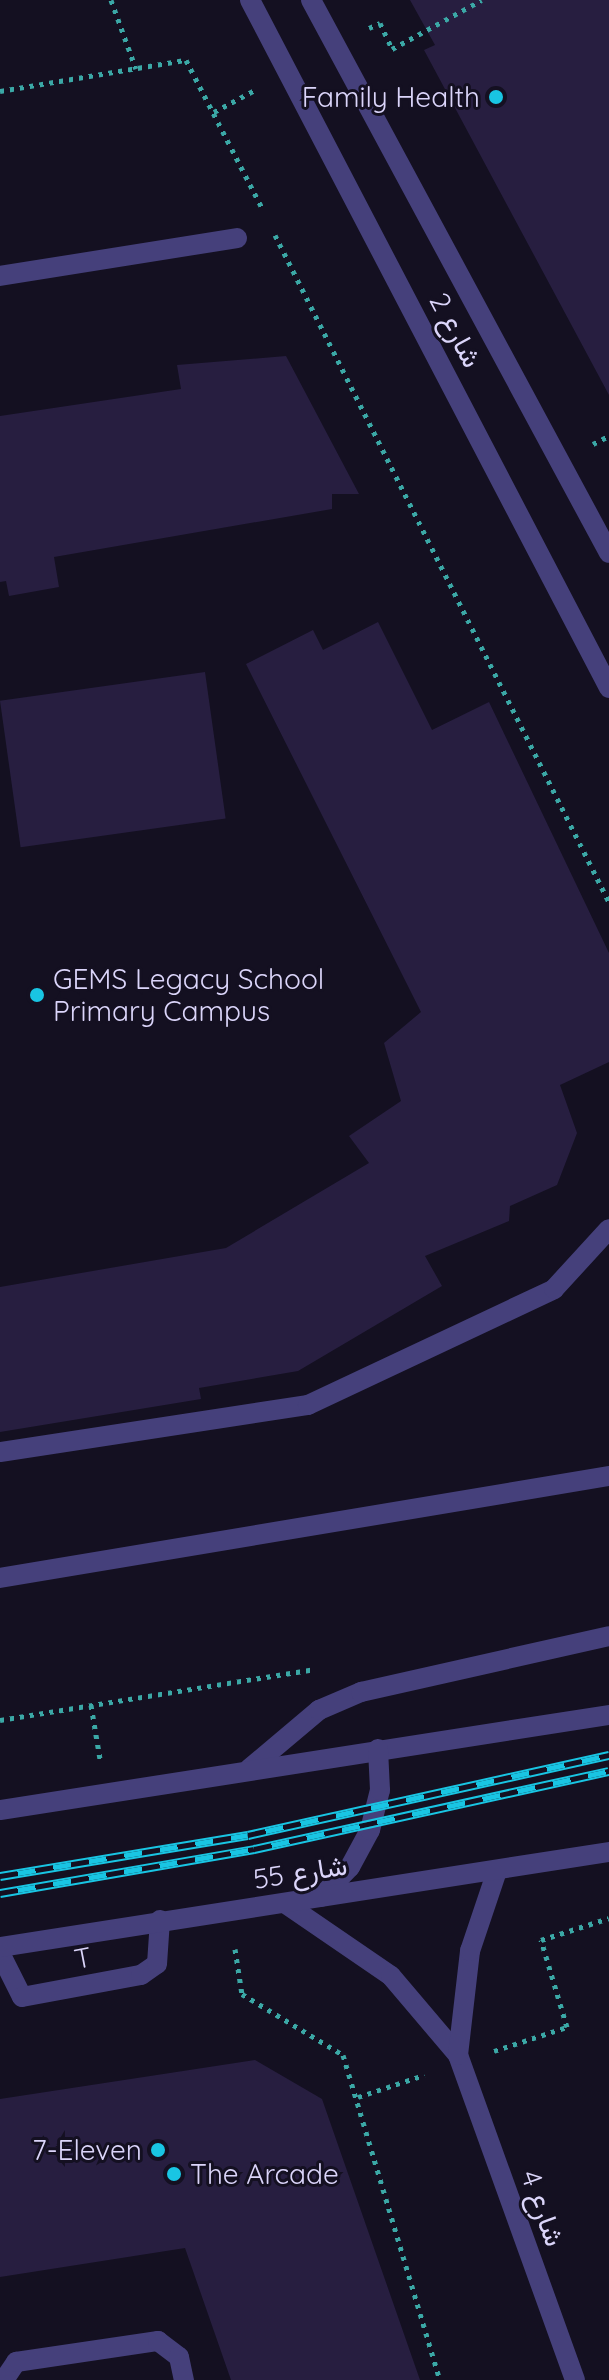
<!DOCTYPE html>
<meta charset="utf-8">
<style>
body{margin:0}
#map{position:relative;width:609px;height:2380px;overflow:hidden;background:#141021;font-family:Quicksand,Vazirmatn,sans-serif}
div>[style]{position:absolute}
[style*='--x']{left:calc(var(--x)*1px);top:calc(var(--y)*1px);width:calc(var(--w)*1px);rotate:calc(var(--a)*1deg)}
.building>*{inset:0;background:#271e40;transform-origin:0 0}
.path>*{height:5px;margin-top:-2.5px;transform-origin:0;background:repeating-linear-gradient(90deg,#3ba8a6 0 4px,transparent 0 10px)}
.service>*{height:20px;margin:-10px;padding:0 10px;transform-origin:10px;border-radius:10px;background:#45407b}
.minor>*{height:20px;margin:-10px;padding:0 10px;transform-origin:10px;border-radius:10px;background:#45407b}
.tertiary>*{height:20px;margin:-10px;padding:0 10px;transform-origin:10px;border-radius:10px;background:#45407b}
.rail>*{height:9px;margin-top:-4.5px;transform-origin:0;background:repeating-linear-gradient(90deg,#141021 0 18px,#19c5e3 0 36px);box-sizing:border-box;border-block:2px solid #19c5e3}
.dots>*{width:22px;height:22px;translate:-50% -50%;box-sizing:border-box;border:4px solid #141021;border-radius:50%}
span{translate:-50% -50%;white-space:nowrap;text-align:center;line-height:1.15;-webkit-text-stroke:6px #141021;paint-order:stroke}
.poi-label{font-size:28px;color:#dbd5fa}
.right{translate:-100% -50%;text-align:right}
.left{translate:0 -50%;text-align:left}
.street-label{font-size:28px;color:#dbd5fa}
</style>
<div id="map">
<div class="building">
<i style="clip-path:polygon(410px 0,609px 0,609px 395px,424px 50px,435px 45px)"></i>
<i style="clip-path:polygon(286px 356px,359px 494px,332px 494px,332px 509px,54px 557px,59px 587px,9px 596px,6px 581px,0 582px,0 416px,181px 389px,177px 365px)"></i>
<i style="clip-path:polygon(378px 622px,432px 730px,489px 702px,609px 953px,609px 1062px,560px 1085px,577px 1133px,557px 1185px,510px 1206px,509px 1221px,425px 1256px,442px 1286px,298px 1371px,199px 1388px,201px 1399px,0 1432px,0 1287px,226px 1248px,369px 1163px,349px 1136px,401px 1101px,384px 1043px,421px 1012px,246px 664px,313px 630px,323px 650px)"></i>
<i style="left:205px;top:672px;width:148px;height:207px;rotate:82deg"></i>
<i style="clip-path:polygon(255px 2060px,322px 2099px,420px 2380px,231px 2380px,185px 2248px,0 2277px,0 2099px)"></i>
</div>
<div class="path">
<i style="--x:111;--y:0;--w:73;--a:70.1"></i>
<i style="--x:369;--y:28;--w:12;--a:-24"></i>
<i style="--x:380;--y:23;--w:29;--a:65"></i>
<i style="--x:392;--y:49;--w:102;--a:-28.6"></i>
<i style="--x:0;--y:91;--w:189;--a:-9.5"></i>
<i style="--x:186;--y:60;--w:166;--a:62.8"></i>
<i style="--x:214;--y:112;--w:47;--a:-28.2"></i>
<i style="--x:275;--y:235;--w:746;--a:63.4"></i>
<i style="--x:593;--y:444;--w:18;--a:-27"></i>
<i style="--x:91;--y:1705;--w:55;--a:80.5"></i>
<i style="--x:0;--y:1720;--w:318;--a:-9.2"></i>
<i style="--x:235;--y:1949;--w:46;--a:81.2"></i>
<i style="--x:242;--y:1994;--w:118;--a:31.1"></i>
<i style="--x:343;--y:2055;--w:339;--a:73.4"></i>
<i style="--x:494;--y:2051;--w:77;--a:-18.2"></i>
<i style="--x:567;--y:2027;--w:91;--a:-106.6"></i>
<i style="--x:541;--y:1940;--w:71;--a:-17.9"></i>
<i style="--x:358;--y:2097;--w:70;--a:-18.4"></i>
</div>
<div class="service">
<i style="--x:0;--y:276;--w:240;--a:-9.1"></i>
<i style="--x:0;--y:1452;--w:312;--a:-8.7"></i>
<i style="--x:308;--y:1405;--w:272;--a:-25.2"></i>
<i style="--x:554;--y:1289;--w:81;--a:-47.5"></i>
<i style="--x:0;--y:1578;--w:617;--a:-9.51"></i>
<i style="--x:249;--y:1769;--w:92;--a:-40.1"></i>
<i style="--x:319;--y:1710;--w:46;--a:-23.2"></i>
<i style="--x:361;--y:1692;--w:254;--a:-12.7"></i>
<i style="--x:0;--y:1953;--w:49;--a:63.4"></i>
<i style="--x:22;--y:1997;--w:121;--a:-10.5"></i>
<i style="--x:141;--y:1975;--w:19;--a:-35"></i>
<i style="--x:157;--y:1964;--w:44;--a:-86.1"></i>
<i style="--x:4;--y:2380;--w:22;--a:-56"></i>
<i style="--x:16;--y:2362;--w:144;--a:-8.4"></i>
<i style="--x:158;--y:2341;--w:26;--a:37"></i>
<i style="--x:179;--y:2357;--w:24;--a:78"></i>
</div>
<div class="minor">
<i style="--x:286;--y:1904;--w:127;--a:34.4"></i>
<i style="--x:391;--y:1976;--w:104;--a:49.7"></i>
<i style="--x:458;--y:2055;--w:345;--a:70.2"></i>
<i style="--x:458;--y:2055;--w:105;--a:-83.4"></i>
<i style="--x:470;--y:1951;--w:84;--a:-71.4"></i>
</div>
<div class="tertiary">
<i style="--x:250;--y:0;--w:776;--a:62.44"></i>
<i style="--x:311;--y:0;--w:628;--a:61.68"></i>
<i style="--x:0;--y:1810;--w:616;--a:-8.87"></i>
<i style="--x:321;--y:1897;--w:42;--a:-46"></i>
<i style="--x:350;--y:1867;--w:42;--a:-61.6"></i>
<i style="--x:370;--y:1830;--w:41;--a:-76"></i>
<i style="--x:380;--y:1790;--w:41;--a:-92.8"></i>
<i style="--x:0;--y:1947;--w:616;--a:-8.87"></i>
</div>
<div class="rail">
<i style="--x:0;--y:1876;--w:251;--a:-9.4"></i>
<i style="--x:248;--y:1835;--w:370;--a:-12.5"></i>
<i style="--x:0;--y:1893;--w:258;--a:-9.8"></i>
<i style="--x:254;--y:1849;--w:363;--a:-12.4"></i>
</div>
<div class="dots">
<i style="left:496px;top:97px;background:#19c5e3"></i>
<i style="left:37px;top:995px;background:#19c5e3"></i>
<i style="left:158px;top:2150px;background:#19c5e3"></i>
<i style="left:174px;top:2174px;background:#19c5e3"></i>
</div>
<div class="poi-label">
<span class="right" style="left:480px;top:97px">Family Health</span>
<span class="left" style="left:53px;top:995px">GEMS Legacy School<br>Primary Campus</span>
<span class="right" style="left:142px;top:2150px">7-Eleven</span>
<span class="left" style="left:190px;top:2174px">The Arcade</span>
</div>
<div class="street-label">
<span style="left:456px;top:330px;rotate:62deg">شارع 2</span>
<span style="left:300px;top:1872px;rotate:-9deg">شارع 55</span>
<span style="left:83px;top:1958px;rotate:-11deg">T</span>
<span style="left:543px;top:2208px;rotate:70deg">شارع 4</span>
</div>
</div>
